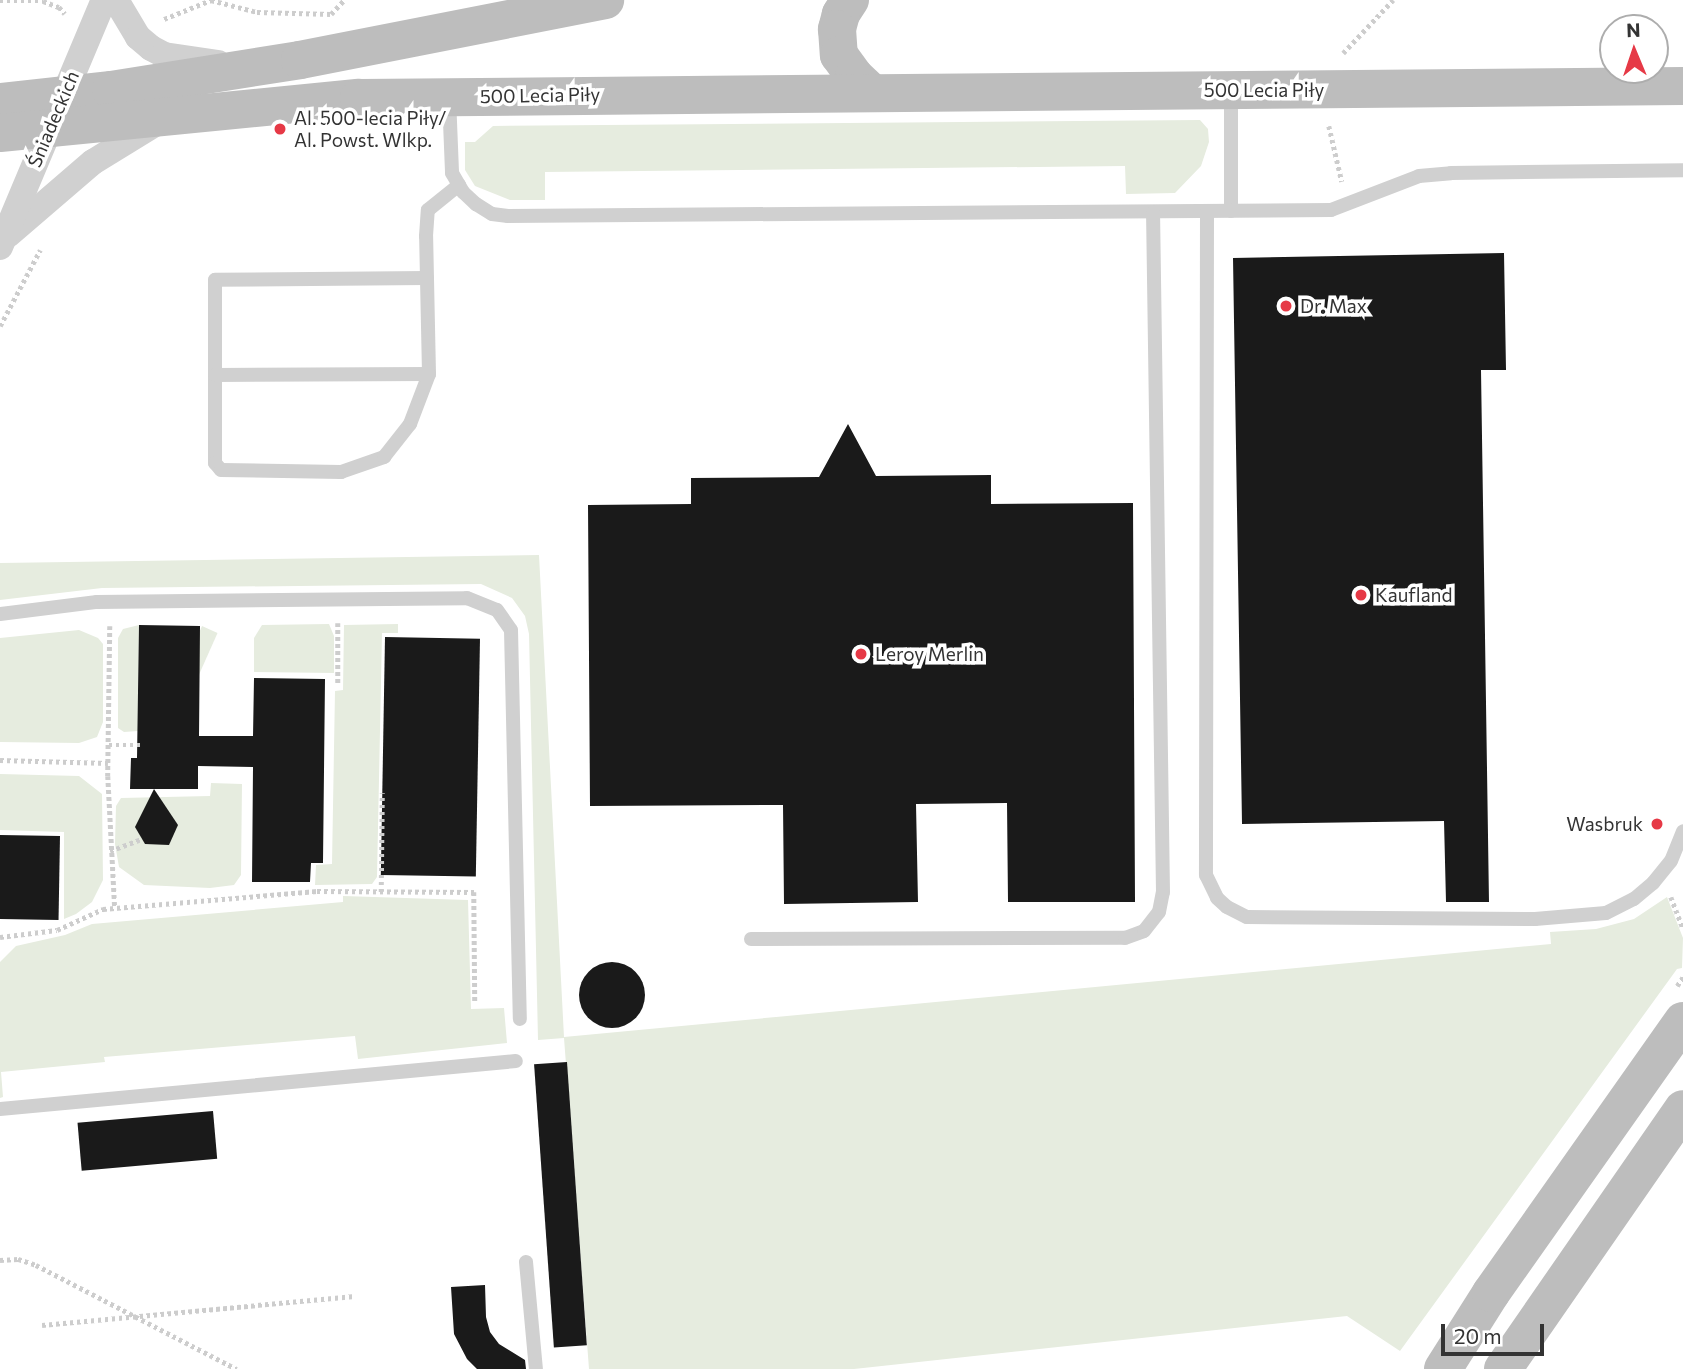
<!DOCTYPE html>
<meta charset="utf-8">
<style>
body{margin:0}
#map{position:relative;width:1683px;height:1369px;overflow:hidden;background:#fff;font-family:Commissioner,sans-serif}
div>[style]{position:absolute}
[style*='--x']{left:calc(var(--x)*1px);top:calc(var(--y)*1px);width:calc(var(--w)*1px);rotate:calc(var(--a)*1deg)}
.green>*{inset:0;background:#e6ecdf;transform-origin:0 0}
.building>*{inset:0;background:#1a1a1a;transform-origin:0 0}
.round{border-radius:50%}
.path>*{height:4.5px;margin-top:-2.25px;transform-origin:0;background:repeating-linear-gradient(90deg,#cdcdcd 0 3.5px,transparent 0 7px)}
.lane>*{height:14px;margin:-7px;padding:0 7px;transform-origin:7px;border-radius:7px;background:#d0d0d0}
.street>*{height:26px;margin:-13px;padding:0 13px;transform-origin:13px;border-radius:13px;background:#d0d0d0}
.secondary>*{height:38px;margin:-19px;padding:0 19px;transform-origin:19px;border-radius:19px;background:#bdbdbd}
.dots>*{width:19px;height:19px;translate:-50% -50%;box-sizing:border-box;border:4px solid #fff;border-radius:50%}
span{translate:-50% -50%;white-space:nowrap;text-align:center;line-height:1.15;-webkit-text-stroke:7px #fff;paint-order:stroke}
.street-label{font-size:19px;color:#333}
.poi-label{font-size:19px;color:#333}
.left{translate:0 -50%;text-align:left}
.right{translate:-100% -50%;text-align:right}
.north{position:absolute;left:1599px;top:14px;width:70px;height:70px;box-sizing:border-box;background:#fff;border:2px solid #adadad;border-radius:50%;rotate:358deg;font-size:19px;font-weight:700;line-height:28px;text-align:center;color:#333}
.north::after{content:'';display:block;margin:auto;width:24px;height:32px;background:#e63946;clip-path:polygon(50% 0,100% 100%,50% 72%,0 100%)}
.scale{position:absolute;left:1441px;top:1324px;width:103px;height:32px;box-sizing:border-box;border:4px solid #333;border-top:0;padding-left:9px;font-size:21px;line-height:24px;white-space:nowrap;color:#333;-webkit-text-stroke:5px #fff;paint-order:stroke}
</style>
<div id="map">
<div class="green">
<i style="clip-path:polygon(1200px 120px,1208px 129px,1209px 142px,1201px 166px,1175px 193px,1126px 194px,1125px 166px,545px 172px,545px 200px,510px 200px,475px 186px,465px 170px,465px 142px,475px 142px,493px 126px)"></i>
<i style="clip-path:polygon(539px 555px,564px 1037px,1551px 944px,1550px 932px,1596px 929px,1634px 919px,1667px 897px,1683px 938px,1682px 968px,1677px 969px,1400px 1351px,1347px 1316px,854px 1369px,589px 1369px,564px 1038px,538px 1040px,529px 634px,525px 616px,512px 598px,481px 584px,102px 588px,0 600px,0 563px)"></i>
<i style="clip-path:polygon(329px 624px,334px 636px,334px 673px,254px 672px,254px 638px,262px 625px)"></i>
<i style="clip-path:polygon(398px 624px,398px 633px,382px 633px,377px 877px,372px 884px,315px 885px,316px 865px,332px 864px,335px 691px,343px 690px,344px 625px)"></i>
<i style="clip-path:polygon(139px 625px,138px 731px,124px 732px,118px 728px,118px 638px,123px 629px)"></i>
<i style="left:202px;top:626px;width:17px;height:81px;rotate:24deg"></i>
<i style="clip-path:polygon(79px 630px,98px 638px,103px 644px,103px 722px,97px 737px,79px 743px,0 742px,0 638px)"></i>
<i style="clip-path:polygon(0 774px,79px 776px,102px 794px,103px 880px,92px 902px,76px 914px,64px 919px,64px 832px,0 830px)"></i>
<i style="clip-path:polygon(211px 783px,242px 784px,241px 875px,234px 885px,210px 888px,144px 885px,119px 867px,115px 844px,116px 806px,121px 798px,210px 796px)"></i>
<i style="clip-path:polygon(343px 896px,468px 900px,471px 1009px,504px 1008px,507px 1043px,358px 1059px,355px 1036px,104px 1057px,105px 1062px,1px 1072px,3px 1097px,0 1098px,0 962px,16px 946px,65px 935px,92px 924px,343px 902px)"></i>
</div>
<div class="building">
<i style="clip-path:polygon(1504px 253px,1506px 370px,1481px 370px,1489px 902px,1446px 902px,1444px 821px,1242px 824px,1233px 258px)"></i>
<i style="clip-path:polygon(848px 424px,876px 476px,991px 475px,991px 504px,1133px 503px,1135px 902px,1008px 902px,1007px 803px,916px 804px,918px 902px,784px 904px,783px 805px,590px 806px,588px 505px,691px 504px,691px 478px,819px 477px)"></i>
<i style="clip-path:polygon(139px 625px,200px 626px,199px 736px,253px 736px,254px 678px,325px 679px,323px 863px,311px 863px,310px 882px,252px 882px,253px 767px,198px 766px,198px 789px,130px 789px,131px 758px,137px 758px)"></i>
<i style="left:385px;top:637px;width:95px;height:238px;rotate:1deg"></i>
<i style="clip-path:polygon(154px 789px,178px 825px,169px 845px,145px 844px,135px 827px)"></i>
<i style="left:0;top:835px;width:60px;height:84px;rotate:1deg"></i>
<i class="round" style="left:579px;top:962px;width:66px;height:66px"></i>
<i style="left:567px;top:1062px;width:284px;height:33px;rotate:86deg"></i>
<i style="left:213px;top:1111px;width:48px;height:136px;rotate:85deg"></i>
<i style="clip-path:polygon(485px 1285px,486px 1317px,490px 1332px,499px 1344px,525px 1360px,526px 1369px,477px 1369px,467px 1359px,454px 1334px,451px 1287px)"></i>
</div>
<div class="path">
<i style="--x:211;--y:0;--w:48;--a:14.6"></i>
<i style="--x:257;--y:12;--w:74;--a:1.5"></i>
<i style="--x:0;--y:1;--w:43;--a:0"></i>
<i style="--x:43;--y:1;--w:17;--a:21"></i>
<i style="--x:59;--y:7;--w:9;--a:49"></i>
<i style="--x:331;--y:14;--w:19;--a:-47"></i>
<i style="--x:164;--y:19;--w:51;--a:-22"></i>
<i style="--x:1343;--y:53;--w:73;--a:-46.7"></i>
<i style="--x:1329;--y:126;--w:57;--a:76.9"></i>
<i style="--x:0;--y:326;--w:86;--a:-62.2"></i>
<i style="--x:338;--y:623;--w:62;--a:90"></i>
<i style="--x:110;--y:626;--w:150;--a:90.8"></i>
<i style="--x:108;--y:776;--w:132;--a:87"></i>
<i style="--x:109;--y:745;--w:34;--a:0"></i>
<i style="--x:0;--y:760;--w:108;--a:1.6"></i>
<i style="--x:110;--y:851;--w:34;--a:-21"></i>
<i style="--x:381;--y:892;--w:99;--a:-89.4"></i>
<i style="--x:1671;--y:897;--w:33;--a:69"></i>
<i style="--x:0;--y:937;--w:57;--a:-7"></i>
<i style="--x:57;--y:930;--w:51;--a:-24.5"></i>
<i style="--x:103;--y:909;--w:215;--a:-4.8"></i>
<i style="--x:317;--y:891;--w:157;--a:0.4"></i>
<i style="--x:474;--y:892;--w:109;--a:89.5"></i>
<i style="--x:1677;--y:986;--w:11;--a:-56"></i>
<i style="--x:0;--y:1260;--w:18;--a:-3"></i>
<i style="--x:18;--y:1259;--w:19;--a:18"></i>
<i style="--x:36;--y:1265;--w:226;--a:27.4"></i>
<i style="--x:42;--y:1325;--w:314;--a:-5.3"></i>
</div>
<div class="lane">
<i style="--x:1231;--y:91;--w:120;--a:90"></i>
<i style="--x:449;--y:97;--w:76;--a:87.7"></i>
<i style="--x:452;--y:173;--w:22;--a:60"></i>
<i style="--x:463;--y:192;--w:18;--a:43"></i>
<i style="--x:476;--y:204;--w:19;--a:32"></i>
<i style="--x:492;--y:214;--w:16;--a:7"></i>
<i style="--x:508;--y:216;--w:823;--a:-0.42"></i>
<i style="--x:1331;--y:210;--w:94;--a:-21.1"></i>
<i style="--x:1419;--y:176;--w:32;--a:-5"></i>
<i style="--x:1451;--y:173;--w:232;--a:-0.7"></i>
<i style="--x:1207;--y:211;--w:664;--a:90.09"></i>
<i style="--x:1206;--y:875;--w:25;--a:64"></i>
<i style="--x:1217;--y:898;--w:13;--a:42"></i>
<i style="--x:1227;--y:907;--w:22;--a:27"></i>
<i style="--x:1247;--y:917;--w:288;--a:0.4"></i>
<i style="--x:1535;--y:919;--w:71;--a:-4.8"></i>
<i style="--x:1606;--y:913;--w:31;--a:-27"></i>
<i style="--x:1634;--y:899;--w:25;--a:-40"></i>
<i style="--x:1653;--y:883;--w:28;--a:-51"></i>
<i style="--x:1671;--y:861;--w:32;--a:-68"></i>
<i style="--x:427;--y:278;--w:212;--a:179.5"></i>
<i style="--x:215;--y:280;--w:183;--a:90"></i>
<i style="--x:215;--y:463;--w:9;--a:49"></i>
<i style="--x:221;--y:470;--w:120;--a:1"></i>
<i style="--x:341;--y:472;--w:46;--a:-19.2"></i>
<i style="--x:384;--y:457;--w:42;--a:-51.8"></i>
<i style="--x:410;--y:424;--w:53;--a:-69.2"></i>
<i style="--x:429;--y:374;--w:138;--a:-91.2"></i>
<i style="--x:426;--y:236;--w:26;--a:-86"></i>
<i style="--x:428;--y:210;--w:40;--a:-39"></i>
<i style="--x:215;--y:375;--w:214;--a:-0.3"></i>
<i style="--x:0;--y:614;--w:98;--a:-7.1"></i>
<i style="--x:97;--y:602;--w:370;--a:-0.6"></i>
<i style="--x:467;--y:598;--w:32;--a:22"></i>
<i style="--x:497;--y:610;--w:24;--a:55"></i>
<i style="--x:511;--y:630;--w:389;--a:88.7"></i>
<i style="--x:751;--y:939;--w:374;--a:-0.2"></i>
<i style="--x:1125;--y:938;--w:20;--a:-20"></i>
<i style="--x:1144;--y:931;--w:24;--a:-52"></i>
<i style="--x:1159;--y:912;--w:20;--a:-79"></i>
<i style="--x:1163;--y:892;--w:680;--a:-90.84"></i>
<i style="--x:0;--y:1109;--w:518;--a:-5.31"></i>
<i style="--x:526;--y:1262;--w:107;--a:84.7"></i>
</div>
<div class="street">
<i style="--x:116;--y:0;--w:43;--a:59.3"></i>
<i style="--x:138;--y:37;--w:17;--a:40"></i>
<i style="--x:151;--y:48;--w:15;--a:28"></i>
<i style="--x:164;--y:55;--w:55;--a:8.4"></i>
<i style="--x:8;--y:235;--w:112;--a:-40.7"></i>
<i style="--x:93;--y:162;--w:76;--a:-31.6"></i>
<i style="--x:0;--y:247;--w:268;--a:-67.2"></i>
</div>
<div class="secondary">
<i style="--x:850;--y:0;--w:17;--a:123"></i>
<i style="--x:841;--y:14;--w:16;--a:105"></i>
<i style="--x:837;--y:29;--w:26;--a:86"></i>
<i style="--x:839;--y:55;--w:26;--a:54"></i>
<i style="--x:854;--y:76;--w:23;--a:43"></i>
<i style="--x:0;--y:102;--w:112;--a:-6.2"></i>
<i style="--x:111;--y:90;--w:191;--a:-9"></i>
<i style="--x:300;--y:60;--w:311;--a:-11.1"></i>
<i style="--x:0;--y:133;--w:361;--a:-5.6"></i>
<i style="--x:359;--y:98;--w:1324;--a:-0.52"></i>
<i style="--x:1443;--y:1369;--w:90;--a:-57.7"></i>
<i style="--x:1491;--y:1293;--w:333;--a:-54.8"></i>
<i style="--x:1503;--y:1369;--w:316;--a:-55.3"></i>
</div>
<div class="dots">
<i style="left:280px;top:129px;background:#e63946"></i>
<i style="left:1286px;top:306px;background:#e63946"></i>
<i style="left:1361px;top:595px;background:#e63946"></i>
<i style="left:861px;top:654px;background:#e63946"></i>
<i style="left:1657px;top:824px;background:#e63946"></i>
</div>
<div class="street-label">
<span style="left:1264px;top:90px">500 Lecia Piły</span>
<span style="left:540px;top:95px;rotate:-1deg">500 Lecia Piły</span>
<span style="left:53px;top:119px;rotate:-67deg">Śniadeckich</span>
</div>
<div class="poi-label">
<span class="left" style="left:294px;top:129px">Al. 500-lecia Piły/<br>Al. Powst. Wlkp.</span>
<span class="left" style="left:1300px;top:306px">Dr. Max</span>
<span class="left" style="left:1375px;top:595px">Kaufland</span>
<span class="left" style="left:875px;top:654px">Leroy Merlin</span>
<span class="right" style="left:1643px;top:824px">Wasbruk</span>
</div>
<div class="north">N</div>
<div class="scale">20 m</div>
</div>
